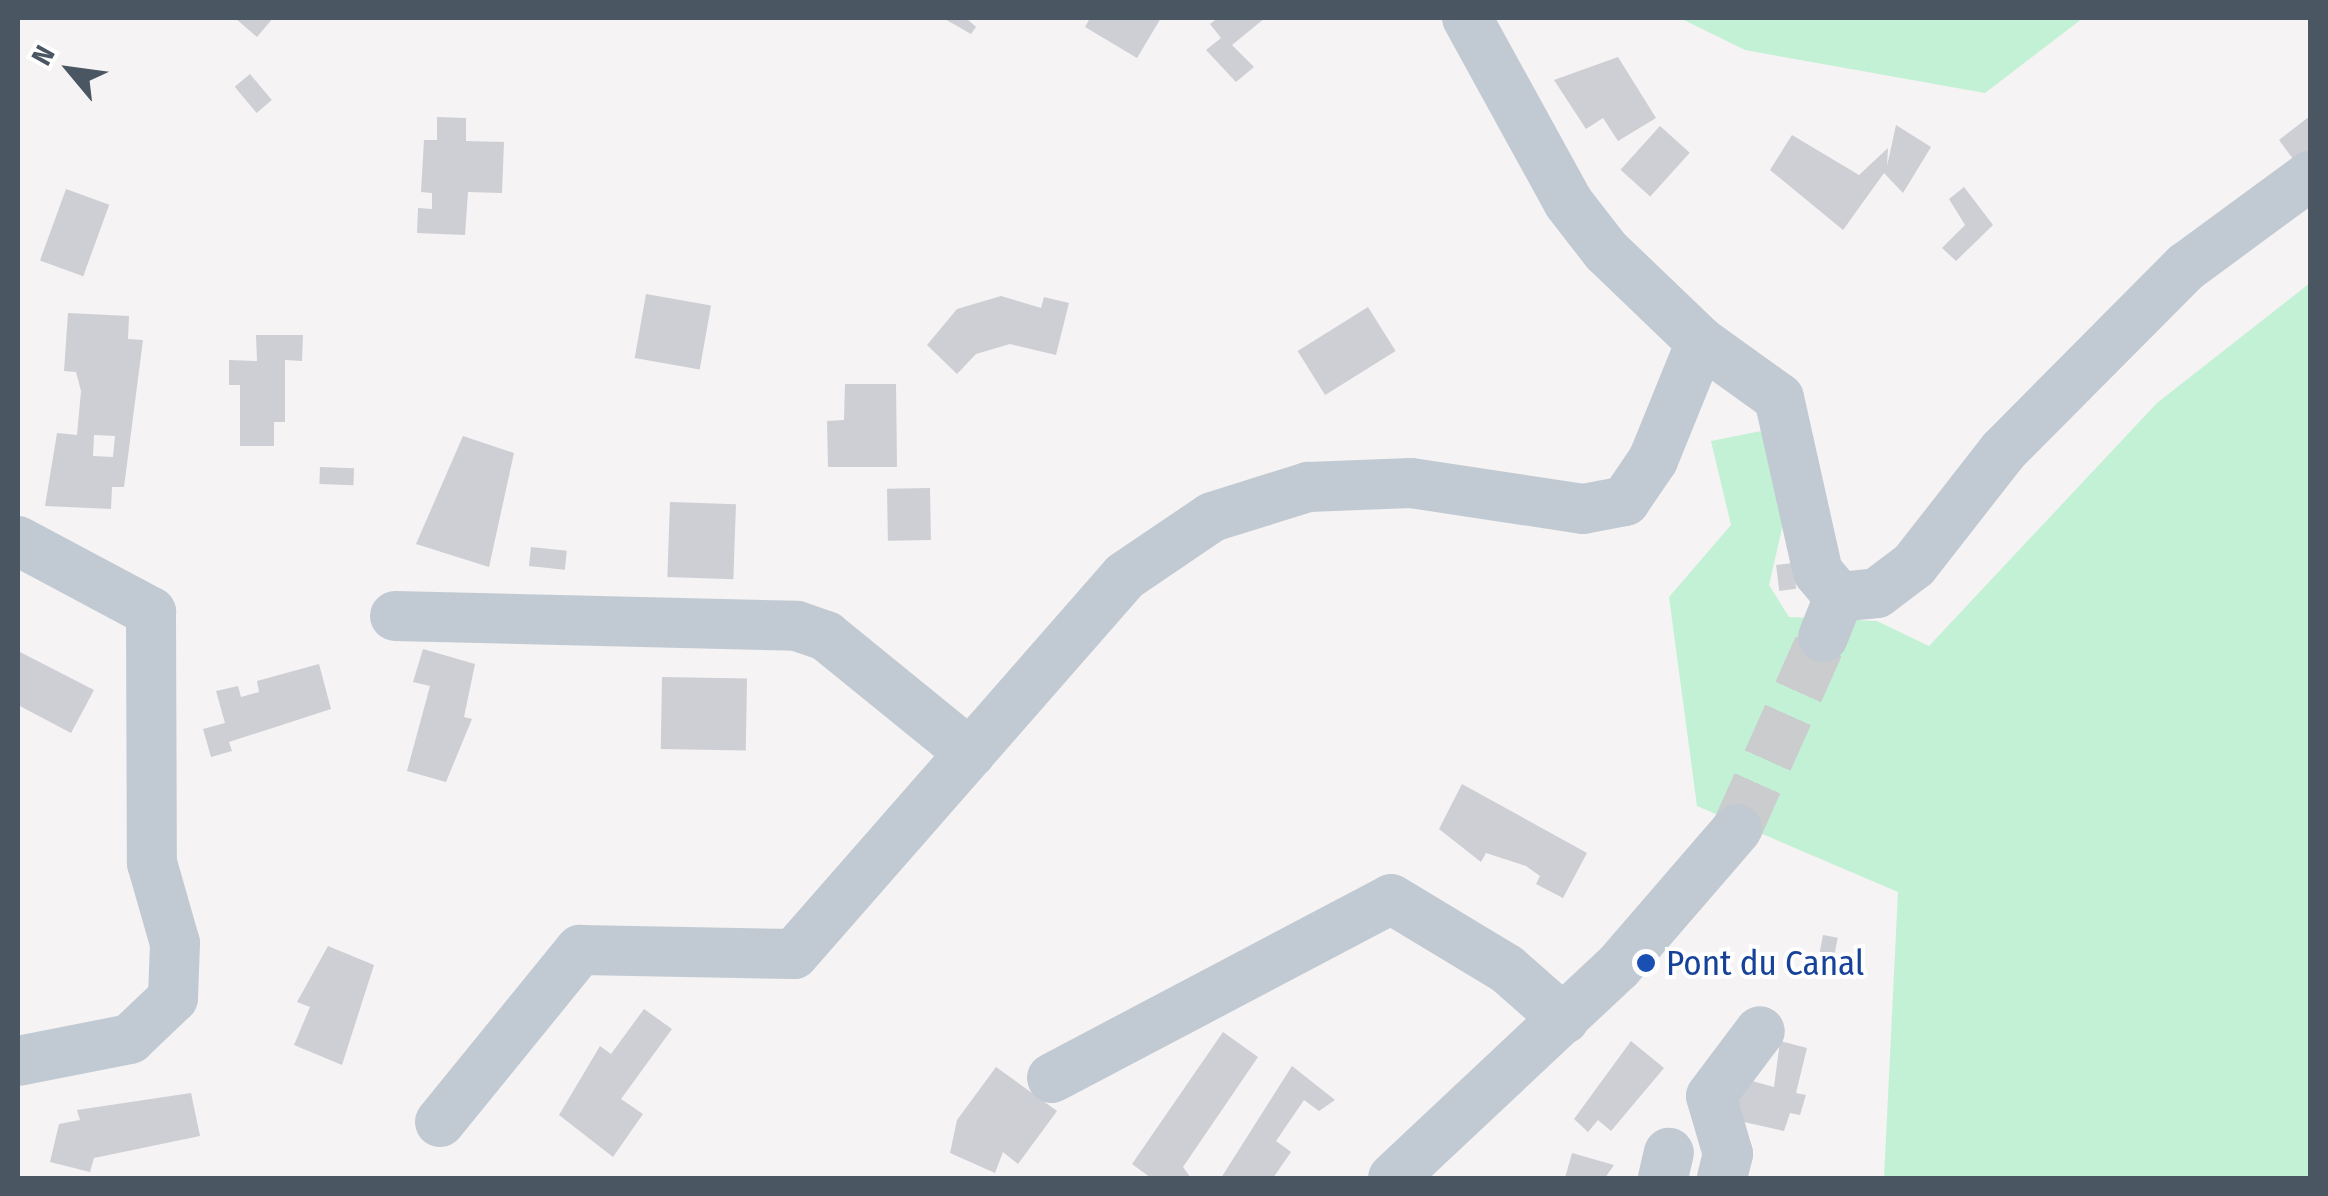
<!DOCTYPE html>
<style>
body{margin:0}
#map{position:relative;width:2328px;height:1196px;overflow:hidden;background:#f5f3f3;font-family:"Fira Sans Condensed",sans-serif}
div>[style]{position:absolute}
[style*='--x']{left:calc(var(--x)*1px);top:calc(var(--y)*1px);width:calc(var(--w)*1px);rotate:calc(var(--a)*1deg)}
.green>*{inset:0;background:#c3f1d5}
.building>*{inset:0;background:#cdcfd5;transform-origin:0 0}
.minor-tunnel>*{height:50px;margin-top:-25px;transform-origin:0;background:repeating-linear-gradient(90deg,#caccce 0 50px,transparent 0 75px)}
.minor>*{height:50px;margin:-25px;padding:0 25px;transform-origin:25px;border-radius:25px;background:#c1cad2}
.dots>*{width:28px;height:28px;translate:-50% -50%;box-sizing:border-box;border:5px solid #fff;border-radius:50%}
span{translate:-50% -50%;white-space:nowrap;text-align:center;line-height:1.15;-webkit-text-stroke:8px #fff;paint-order:stroke}
.transit-label{font-size:35px;color:#164399}
.left{translate:0 -50%;text-align:left}
.frame{position:absolute;inset:0;border:20px solid #4a5661;pointer-events:none}
.north{position:absolute;left:20px;top:20px;width:100px;height:100px;-webkit-text-stroke:8px #fff;paint-order:stroke;rotate:299deg;font-size:28px;font-weight:700;line-height:40px;text-align:center;color:#4a5661}
.north::after{content:'';display:block;margin:auto;width:35px;height:45px;background:#4a5661;clip-path:polygon(50% 0,100% 100%,50% 72%,0 100%)}
</style>
<div id="map">
<div class="green">
<i style="clip-path:polygon(1680px 18px,2083px 18px,1985px 93px,1745px 50px)"></i>
<i style="clip-path:polygon(2310px 283px,2310px 1178px,1884px 1178px,1898px 892px,1697px 806px,1669px 597px,1731px 525px,1711px 441px,1761px 431px,1789px 498px,1769px 585px,1789px 617px,1877px 621px,1929px 646px,2157px 403px)"></i>
</div>
<div class="building">
<i style="clip-path:polygon(235px 18px,273px 18px,257px 37px)"></i>
<i style="clip-path:polygon(943px 18px,966px 18px,976px 27px,971px 34px)"></i>
<i style="clip-path:polygon(1090px 18px,1161px 18px,1137px 58px,1085px 27px)"></i>
<i style="clip-path:polygon(1218px 18px,1265px 18px,1232px 45px,1254px 67px,1236px 82px,1206px 50px,1221px 38px,1210px 24px)"></i>
<i style="clip-path:polygon(1618px 57px,1656px 118px,1618px 141px,1603px 118px,1586px 129px,1554px 80px)"></i>
<i style="left:250px;top:74px;width:34px;height:20px;rotate:50deg"></i>
<i style="clip-path:polygon(2310px 116px,2310px 152px,2296px 163px,2279px 140px)"></i>
<i style="clip-path:polygon(437px 117px,466px 118px,466px 141px,504px 142px,502px 193px,468px 192px,465px 235px,417px 233px,418px 208px,432px 209px,432px 193px,421px 192px,424px 140px,437px 140px)"></i>
<i style="clip-path:polygon(1896px 125px,1931px 147px,1903px 193px,1884px 173px,1843px 230px,1770px 170px,1792px 135px,1859px 175px,1888px 148px,1887px 166px)"></i>
<i style="left:1660px;top:126px;width:40px;height:59px;rotate:42deg"></i>
<i style="clip-path:polygon(1964px 187px,1993px 225px,1956px 261px,1942px 248px,1965px 225px,1949px 199px)"></i>
<i style="left:66px;top:189px;width:46px;height:76px;rotate:20deg"></i>
<i style="left:646px;top:294px;width:66px;height:65px;rotate:10deg"></i>
<i style="clip-path:polygon(1044px 297px,1069px 303px,1056px 355px,1010px 344px,976px 354px,957px 374px,927px 345px,957px 309px,1001px 296px,1041px 308px)"></i>
<i style="left:1368px;top:307px;width:52px;height:83px;rotate:58deg"></i>
<i style="clip-path:polygon(evenodd,68px 313px,129px 316px,128px 339px,143px 340px,124px 487px,112px 487px,111px 509px,45px 506px,57px 433px,77px 435px,81px 391px,76px 372px,64px 371px,68px 313px,94px 435px,115px 436px,113px 457px,93px 456px,94px 435px)"></i>
<i style="clip-path:polygon(256px 335px,303px 335px,302px 361px,285px 360px,285px 422px,274px 422px,274px 446px,240px 446px,240px 385px,229px 385px,229px 360px,257px 361px)"></i>
<i style="clip-path:polygon(845px 384px,896px 384px,897px 467px,828px 467px,827px 421px,844px 420px)"></i>
<i style="clip-path:polygon(463px 436px,514px 453px,489px 567px,416px 544px)"></i>
<i style="left:320px;top:467px;width:34px;height:17px;rotate:2deg"></i>
<i style="left:930px;top:488px;width:52px;height:43px;rotate:89deg"></i>
<i style="left:670px;top:502px;width:66px;height:75px;rotate:2deg"></i>
<i style="left:531px;top:547px;width:36px;height:19px;rotate:6deg"></i>
<i style="left:1793px;top:563px;width:26px;height:17px;rotate:83deg"></i>
<i style="clip-path:polygon(423px 649px,475px 664px,464px 717px,472px 719px,446px 782px,407px 771px,430px 686px,413px 682px)"></i>
<i style="clip-path:polygon(18px 651px,94px 690px,71px 733px,18px 705px)"></i>
<i style="clip-path:polygon(319px 664px,331px 709px,229px 742px,232px 751px,211px 757px,203px 729px,225px 723px,216px 691px,238px 686px,241px 697px,259px 692px,257px 681px)"></i>
<i style="left:662px;top:677px;width:85px;height:72px;rotate:1deg"></i>
<i style="clip-path:polygon(1462px 784px,1587px 853px,1563px 898px,1536px 884px,1540px 876px,1526px 866px,1486px 853px,1481px 862px,1439px 829px)"></i>
<i style="left:1823px;top:935px;width:15px;height:18px;rotate:11deg"></i>
<i style="clip-path:polygon(328px 946px,374px 965px,342px 1065px,294px 1045px,310px 1007px,297px 1002px)"></i>
<i style="clip-path:polygon(644px 1009px,672px 1029px,621px 1099px,643px 1114px,613px 1157px,559px 1115px,600px 1046px,611px 1054px)"></i>
<i style="clip-path:polygon(1223px 1032px,1258px 1057px,1183px 1167px,1191px 1178px,1151px 1178px,1132px 1164px)"></i>
<i style="clip-path:polygon(1631px 1041px,1664px 1068px,1611px 1131px,1598px 1120px,1588px 1132px,1574px 1119px)"></i>
<i style="clip-path:polygon(1780px 1041px,1807px 1048px,1796px 1093px,1806px 1095px,1800px 1115px,1790px 1113px,1784px 1131px,1730px 1119px,1741px 1078px,1774px 1087px)"></i>
<i style="clip-path:polygon(1292px 1066px,1335px 1100px,1319px 1111px,1304px 1100px,1276px 1141px,1291px 1152px,1273px 1178px,1221px 1178px)"></i>
<i style="clip-path:polygon(996px 1067px,1057px 1111px,1018px 1164px,1003px 1152px,995px 1173px,950px 1153px,957px 1120px)"></i>
<i style="clip-path:polygon(191px 1093px,200px 1136px,94px 1158px,90px 1172px,50px 1162px,59px 1124px,80px 1120px,77px 1110px)"></i>
<i style="clip-path:polygon(1572px 1153px,1614px 1165px,1605px 1178px,1565px 1178px)"></i>
</div>
<div class="minor-tunnel">
<i style="--x:1737;--y:829;--w:210;--a:-65.9"></i>
</div>
<div class="minor">
<i style="--x:1467;--y:18;--w:210;--a:61.2"></i>
<i style="--x:1568;--y:202;--w:62;--a:52.2"></i>
<i style="--x:1606;--y:251;--w:132;--a:43.8"></i>
<i style="--x:1701;--y:342;--w:96;--a:35.7"></i>
<i style="--x:1779;--y:398;--w:178;--a:77.4"></i>
<i style="--x:1818;--y:572;--w:33;--a:50"></i>
<i style="--x:1839;--y:597;--w:38;--a:-6"></i>
<i style="--x:1877;--y:593;--w:46;--a:-37.1"></i>
<i style="--x:1914;--y:565;--w:145;--a:-52"></i>
<i style="--x:2003;--y:451;--w:260;--a:-45.2"></i>
<i style="--x:2186;--y:267;--w:154;--a:-36.3"></i>
<i style="--x:18;--y:541;--w:151;--a:28.1"></i>
<i style="--x:151;--y:612;--w:251;--a:89.8"></i>
<i style="--x:152;--y:863;--w:83;--a:74"></i>
<i style="--x:175;--y:943;--w:55;--a:92.1"></i>
<i style="--x:173;--y:998;--w:59;--a:136.4"></i>
<i style="--x:130;--y:1039;--w:114;--a:168.9"></i>
<i style="--x:395;--y:616;--w:402;--a:1.4"></i>
<i style="--x:797;--y:626;--w:31;--a:19"></i>
<i style="--x:826;--y:636;--w:186;--a:39.1"></i>
<i style="--x:1823;--y:637;--w:43;--a:-68.2"></i>
<i style="--x:1052;--y:1078;--w:383;--a:-27.8"></i>
<i style="--x:1391;--y:899;--w:135;--a:31.1"></i>
<i style="--x:1507;--y:969;--w:76;--a:41.3"></i>
<i style="--x:440;--y:1122;--w:222;--a:-50.9"></i>
<i style="--x:580;--y:950;--w:214;--a:1.1"></i>
<i style="--x:794;--y:954;--w:502;--a:-48.79"></i>
<i style="--x:1125;--y:576;--w:105;--a:-34.1"></i>
<i style="--x:1212;--y:517;--w:101;--a:-17.4"></i>
<i style="--x:1308;--y:487;--w:103;--a:-2.2"></i>
<i style="--x:1411;--y:483;--w:174;--a:8.6"></i>
<i style="--x:1583;--y:509;--w:43;--a:-10.8"></i>
<i style="--x:1625;--y:501;--w:50;--a:-55.7"></i>
<i style="--x:1653;--y:460;--w:127;--a:-67.9"></i>
<i style="--x:1393;--y:1178;--w:308;--a:-43.2"></i>
<i style="--x:1618;--y:967;--w:182;--a:-49.2"></i>
<i style="--x:1663;--y:1178;--w:26;--a:-77"></i>
<i style="--x:1722;--y:1178;--w:25;--a:-76"></i>
<i style="--x:1728;--y:1154;--w:60;--a:-106.3"></i>
<i style="--x:1711;--y:1096;--w:81;--a:-53"></i>
</div>
<div class="dots">
<i style="left:1646px;top:963px;background:#1a4fb4"></i>
</div>
<div class="transit-label">
<span class="left" style="left:1666px;top:963px">Pont du Canal</span>
</div>
<div class="frame"></div>
<div class="north">N</div>
</div>
